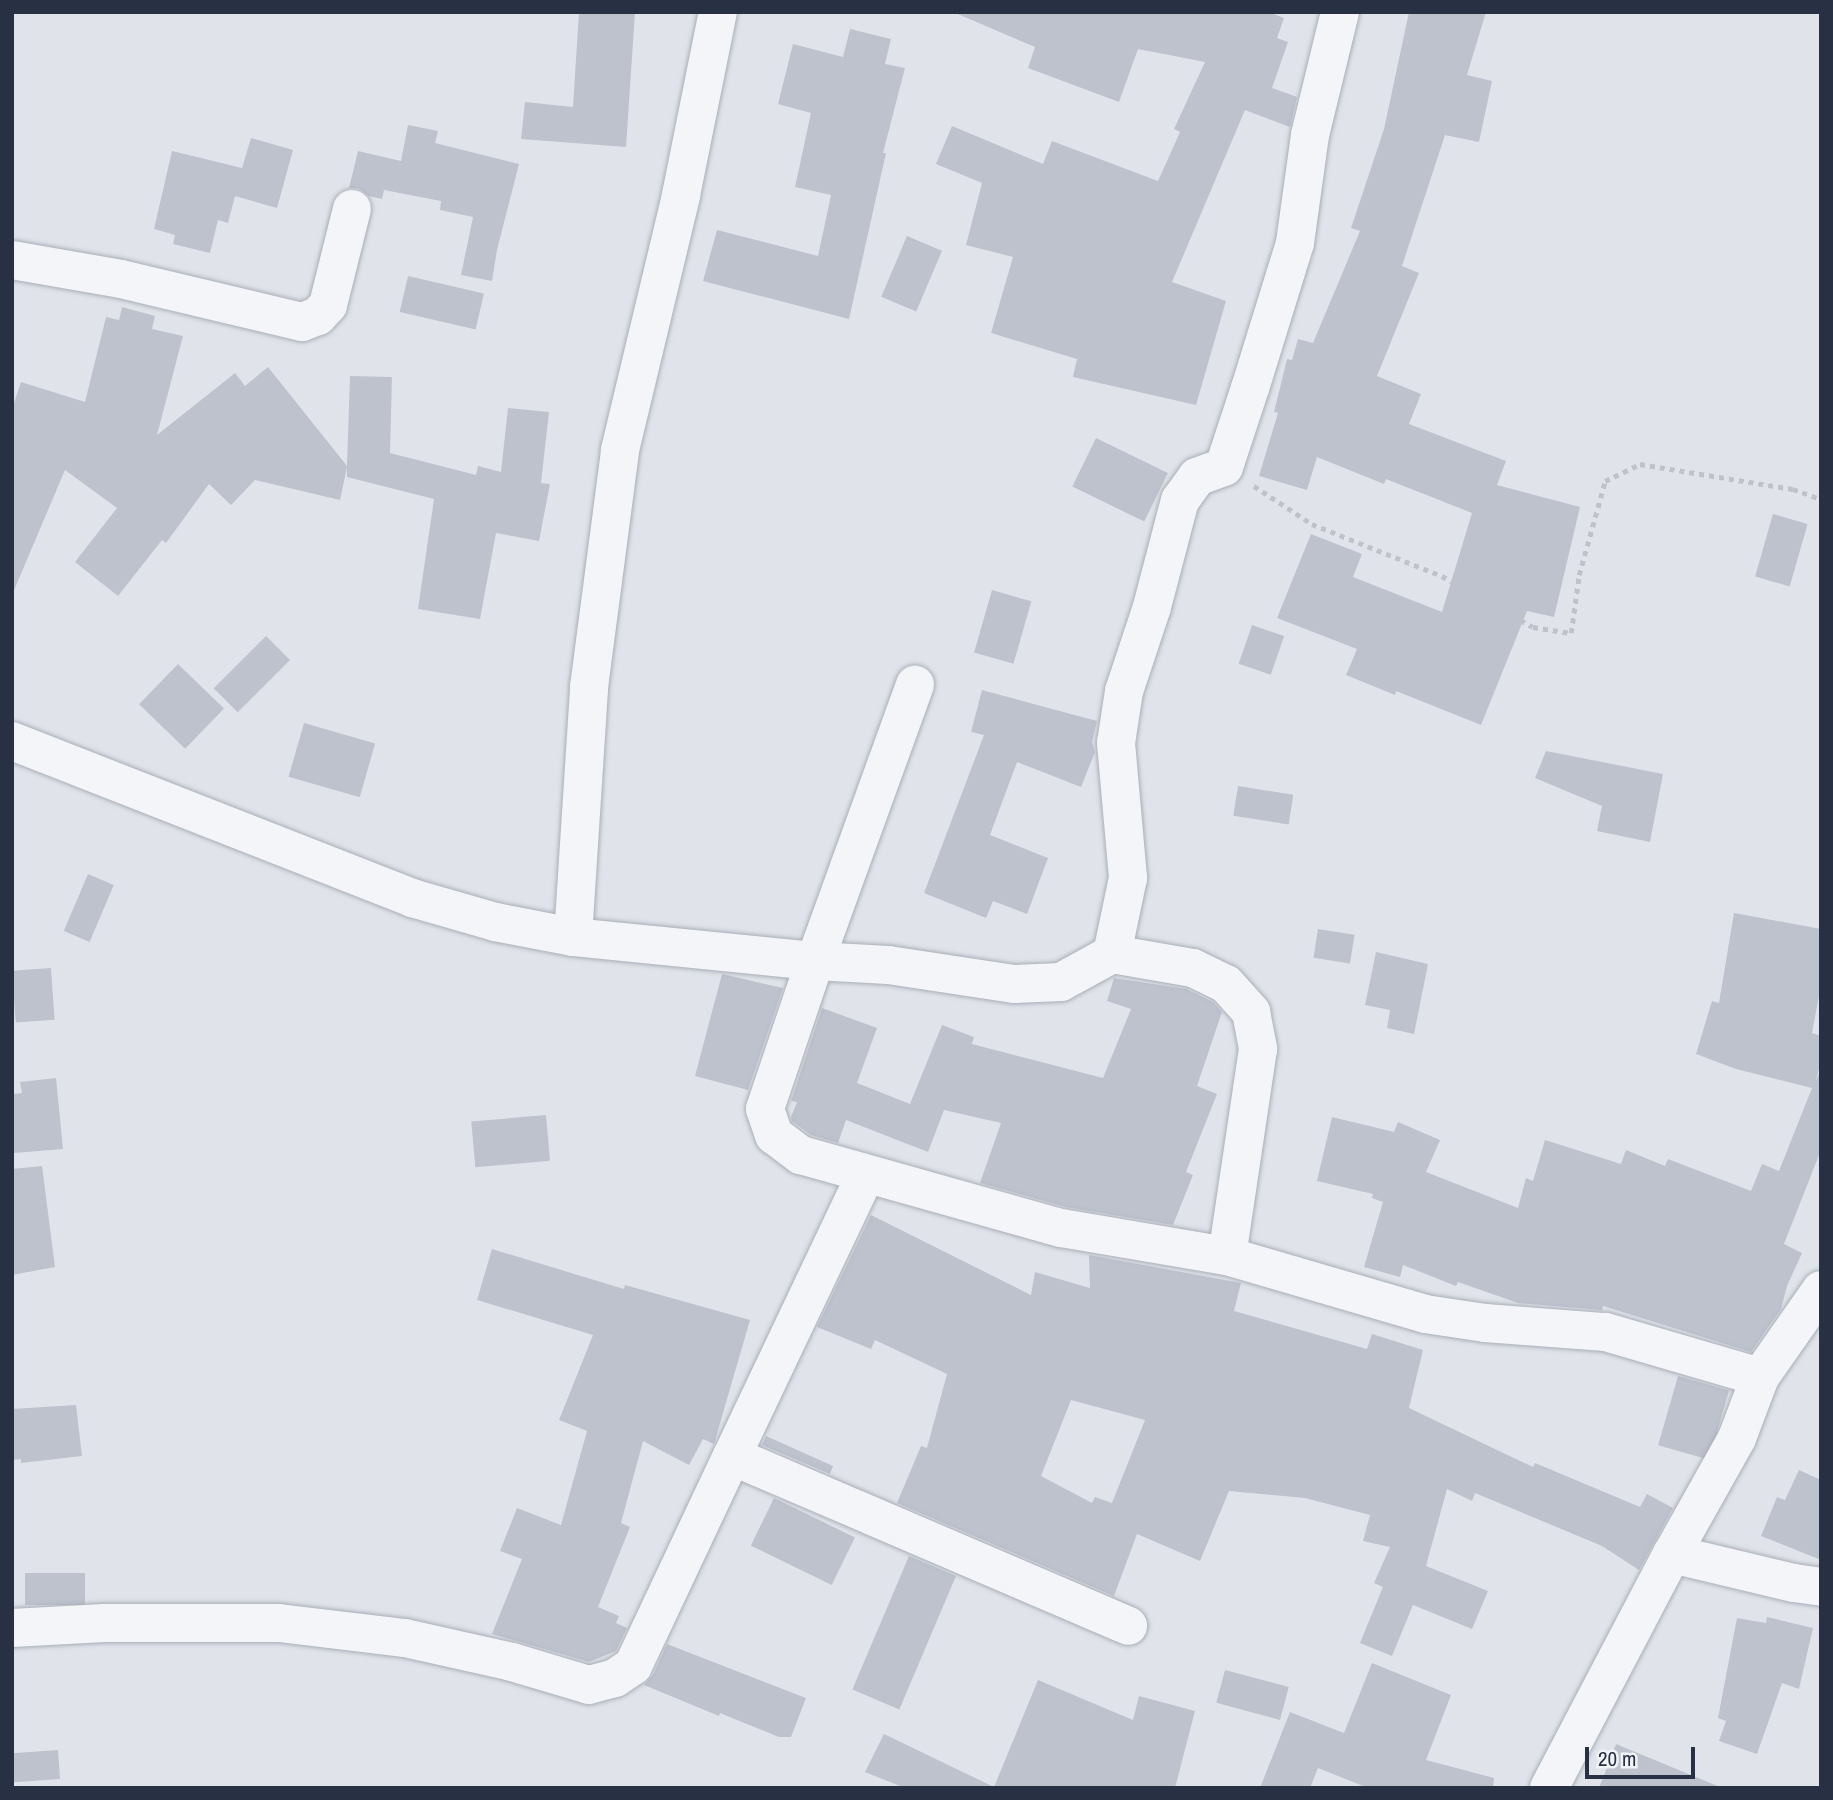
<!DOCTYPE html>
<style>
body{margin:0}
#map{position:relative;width:1833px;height:1800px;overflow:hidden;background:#e0e4ea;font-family:"Archivo Narrow",sans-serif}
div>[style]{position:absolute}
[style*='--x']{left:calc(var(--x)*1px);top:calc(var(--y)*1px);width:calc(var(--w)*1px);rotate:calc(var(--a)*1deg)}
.building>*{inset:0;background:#bdc2cd;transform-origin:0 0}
.path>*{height:4.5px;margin-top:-2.25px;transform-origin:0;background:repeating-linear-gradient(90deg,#bfc2c9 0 5px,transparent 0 10px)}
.roads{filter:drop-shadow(0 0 2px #a9aeb8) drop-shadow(0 0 2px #a9aeb8)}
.street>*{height:38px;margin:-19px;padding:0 19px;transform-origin:19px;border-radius:19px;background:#f4f5f8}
span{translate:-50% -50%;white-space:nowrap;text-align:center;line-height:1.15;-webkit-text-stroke:7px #f0f3f7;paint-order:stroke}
.frame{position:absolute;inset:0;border:14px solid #283043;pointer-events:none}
.scale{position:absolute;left:1585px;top:1747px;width:110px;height:32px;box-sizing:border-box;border:4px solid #283043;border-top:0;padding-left:9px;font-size:21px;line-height:24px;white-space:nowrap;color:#283043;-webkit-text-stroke:5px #f0f3f7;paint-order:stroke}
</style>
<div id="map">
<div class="building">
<i style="clip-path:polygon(579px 12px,635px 12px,626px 147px,521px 139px,525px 102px,573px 107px)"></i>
<i style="clip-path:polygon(953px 12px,1269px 12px,1284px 18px,1277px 38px,1288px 42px,1272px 88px,1297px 97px,1290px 127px,1245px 110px,1172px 282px,1226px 301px,1196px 405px,1073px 377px,1077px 359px,991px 333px,1013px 257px,966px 245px,982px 183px,936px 164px,952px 126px,1043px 164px,1052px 141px,1158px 181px,1180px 132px,1174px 129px,1205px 62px,1138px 49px,1119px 102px,1028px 68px,1035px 47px)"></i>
<i style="clip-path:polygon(1409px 12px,1486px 12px,1467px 75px,1492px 81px,1479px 142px,1445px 135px,1402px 266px,1419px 273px,1377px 376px,1421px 394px,1409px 424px,1506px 461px,1497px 485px,1580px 507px,1554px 617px,1527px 611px,1481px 725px,1396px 691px,1395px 695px,1346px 675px,1357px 649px,1277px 618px,1311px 534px,1362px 554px,1353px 577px,1442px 612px,1472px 513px,1386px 479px,1384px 484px,1317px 457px,1307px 490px,1259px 476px,1278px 413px,1274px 412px,1287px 359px,1292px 360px,1298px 339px,1313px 343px,1360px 231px,1351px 228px,1384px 129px)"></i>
<i style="clip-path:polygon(850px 29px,891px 39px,885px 64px,905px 68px,883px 153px,886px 153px,849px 319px,703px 281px,717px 230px,818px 256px,831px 195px,795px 187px,811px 113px,778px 104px,793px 44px,843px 57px)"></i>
<i style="clip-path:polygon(408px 125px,438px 131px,435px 143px,519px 164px,497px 250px,492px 281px,461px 275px,473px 217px,440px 210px,441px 201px,384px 190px,382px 199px,369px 196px,358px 188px,349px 188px,358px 151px,401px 161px)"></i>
<i style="clip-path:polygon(251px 138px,293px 150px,277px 208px,235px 196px,228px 223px,218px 220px,210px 253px,173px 244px,175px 235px,154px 229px,172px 151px,242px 168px)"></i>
<i style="left:907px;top:236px;width:38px;height:66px;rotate:23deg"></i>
<i style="left:408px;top:276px;width:78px;height:37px;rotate:13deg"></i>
<i style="clip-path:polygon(122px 307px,155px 316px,152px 329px,183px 336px,157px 435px,235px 373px,245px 386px,268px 367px,347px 466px,350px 376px,392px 377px,390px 453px,476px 475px,478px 466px,501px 472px,508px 408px,549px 412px,541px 483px,550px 484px,539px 541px,496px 533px,480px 619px,418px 609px,434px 499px,347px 477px,347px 467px,340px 500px,255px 480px,231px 505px,209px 484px,166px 543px,162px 540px,118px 596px,75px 562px,117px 508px,65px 470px,12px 595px,12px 409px,21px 382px,85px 402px,106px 317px,119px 320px)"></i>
<i style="left:1096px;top:438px;width:80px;height:54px;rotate:26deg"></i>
<i style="left:1773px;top:514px;width:36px;height:65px;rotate:16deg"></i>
<i style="left:992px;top:590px;width:41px;height:65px;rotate:16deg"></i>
<i style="left:1252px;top:625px;width:34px;height:41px;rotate:19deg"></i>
<i style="left:266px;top:636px;width:34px;height:74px;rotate:45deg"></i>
<i style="left:178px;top:664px;width:64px;height:56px;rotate:44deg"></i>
<i style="clip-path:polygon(982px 690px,1097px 721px,1092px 742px,1095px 752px,1081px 787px,1017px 762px,990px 835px,1048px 858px,1027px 914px,993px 901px,986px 918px,924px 893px,984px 735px,971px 732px)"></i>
<i style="left:304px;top:723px;width:74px;height:56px;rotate:16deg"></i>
<i style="clip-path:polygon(1546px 751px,1663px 774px,1650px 842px,1597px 831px,1602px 806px,1535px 778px)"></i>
<i style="left:1238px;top:786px;width:56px;height:30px;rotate:9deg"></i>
<i style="left:88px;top:874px;width:28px;height:62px;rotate:23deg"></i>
<i style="clip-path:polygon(1734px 913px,1821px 929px,1821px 985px,1812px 1033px,1821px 1036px,1821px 1062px,1816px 1080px,1821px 1070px,1821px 1150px,1784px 1244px,1802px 1253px,1787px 1286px,1781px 1309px,1751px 1352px,1603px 1306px,1602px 1310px,1518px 1303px,1458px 1282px,1456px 1286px,1403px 1265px,1400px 1277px,1364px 1267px,1383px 1202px,1372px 1198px,1373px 1194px,1317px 1181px,1332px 1117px,1394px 1132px,1398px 1122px,1440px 1140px,1426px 1172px,1518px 1208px,1526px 1178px,1533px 1181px,1545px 1140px,1621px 1164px,1626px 1150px,1665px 1166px,1668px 1159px,1751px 1191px,1762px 1164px,1779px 1171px,1812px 1088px,1736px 1069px,1696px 1054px,1712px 1001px,1719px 1003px)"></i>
<i style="left:1318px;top:929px;width:37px;height:29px;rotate:9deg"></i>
<i style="clip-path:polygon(1376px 952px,1428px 964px,1414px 1034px,1387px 1028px,1390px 1010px,1365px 1005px)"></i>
<i style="left:51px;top:968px;width:52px;height:39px;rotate:86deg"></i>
<i style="clip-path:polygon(722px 974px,783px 988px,748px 1090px,695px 1076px)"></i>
<i style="clip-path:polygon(1114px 978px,1186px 989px,1213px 1002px,1222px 1012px,1197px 1086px,1217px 1094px,1186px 1172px,1193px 1175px,1173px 1225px,1066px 1207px,980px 1183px,1001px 1123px,944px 1110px,928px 1152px,846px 1120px,838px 1143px,811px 1135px,792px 1121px,791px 1117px,797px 1102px,791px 1101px,822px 1008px,877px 1028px,857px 1083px,910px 1104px,942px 1025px,974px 1037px,972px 1044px,1103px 1078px,1131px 1009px,1107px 1001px)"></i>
<i style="clip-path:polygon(56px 1078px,63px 1149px,14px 1153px,12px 1094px,22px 1093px,20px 1082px)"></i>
<i style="left:546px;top:1115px;width:46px;height:75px;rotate:85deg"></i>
<i style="clip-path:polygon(42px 1166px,55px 1267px,12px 1275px,12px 1169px)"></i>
<i style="clip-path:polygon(evenodd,871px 1215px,1031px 1295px,1035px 1272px,1090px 1288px,1089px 1255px,1241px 1283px,1234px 1311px,1367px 1349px,1372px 1334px,1423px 1350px,1409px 1408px,1533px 1467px,1535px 1463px,1640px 1507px,1647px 1494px,1673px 1508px,1639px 1570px,1602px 1546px,1475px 1493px,1472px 1501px,1447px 1489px,1426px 1566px,1488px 1591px,1472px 1629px,1413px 1605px,1392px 1656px,1360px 1643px,1383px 1587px,1374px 1583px,1390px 1547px,1363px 1541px,1370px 1515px,1305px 1498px,1229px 1491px,1200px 1561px,1137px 1534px,1114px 1596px,897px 1503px,921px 1446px,927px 1448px,947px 1374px,875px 1340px,871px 1349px,817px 1327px,871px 1215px,1071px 1400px,1145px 1420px,1112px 1503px,1095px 1497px,1092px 1503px,1041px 1476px,1071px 1400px)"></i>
<i style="clip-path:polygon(492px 1249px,624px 1289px,625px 1285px,750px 1320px,714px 1444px,703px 1439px,689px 1465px,643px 1441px,621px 1523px,630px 1527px,598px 1607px,619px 1616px,616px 1623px,627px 1628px,616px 1651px,589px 1662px,492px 1634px,522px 1559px,500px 1551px,517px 1508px,561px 1525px,587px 1431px,559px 1420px,593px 1335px,477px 1300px)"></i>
<i style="left:1678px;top:1376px;width:53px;height:72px;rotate:16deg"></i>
<i style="clip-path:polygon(76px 1405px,82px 1456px,21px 1463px,21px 1459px,12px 1460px,12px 1409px)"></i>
<i style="clip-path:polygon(766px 1436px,833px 1466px,830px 1474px,762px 1445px)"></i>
<i style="clip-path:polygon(1799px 1470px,1821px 1480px,1821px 1560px,1761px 1536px,1777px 1497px,1785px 1500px)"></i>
<i style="left:774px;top:1498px;width:90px;height:53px;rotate:26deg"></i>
<i style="left:909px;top:1556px;width:51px;height:145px;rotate:23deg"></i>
<i style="left:25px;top:1573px;width:60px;height:32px"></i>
<i style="clip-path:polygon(1767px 1617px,1813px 1628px,1799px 1689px,1782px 1683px,1757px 1754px,1719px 1741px,1726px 1721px,1718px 1718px,1737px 1618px,1766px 1623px)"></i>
<i style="clip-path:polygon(667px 1644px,806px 1698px,791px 1737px,779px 1737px,720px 1713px,719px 1716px,644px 1685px,653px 1675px)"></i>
<i style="clip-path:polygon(1372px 1663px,1451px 1695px,1426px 1760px,1494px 1778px,1493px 1788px,1368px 1788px,1318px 1768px,1310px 1788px,1260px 1788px,1290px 1712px,1344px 1733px)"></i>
<i style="left:1225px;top:1670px;width:66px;height:34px;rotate:15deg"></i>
<i style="clip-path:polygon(1038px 1680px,1133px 1720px,1139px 1696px,1195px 1711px,1175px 1788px,905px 1788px,865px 1772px,884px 1734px,994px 1787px)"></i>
<i style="clip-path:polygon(1616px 1744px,1720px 1787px,1720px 1788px,1599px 1788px)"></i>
<i style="left:58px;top:1750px;width:29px;height:46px;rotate:86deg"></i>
</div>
<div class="path">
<i style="--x:1254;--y:486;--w:69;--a:33.2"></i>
<i style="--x:1312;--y:524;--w:140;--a:21.8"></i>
<i style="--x:1442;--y:576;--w:104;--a:29.3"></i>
<i style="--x:1533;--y:627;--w:38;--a:9"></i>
<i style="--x:1571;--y:633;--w:59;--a:-82.1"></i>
<i style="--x:1579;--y:575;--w:98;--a:-74.5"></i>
<i style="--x:1605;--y:481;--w:39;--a:-26"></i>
<i style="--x:1640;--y:464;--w:155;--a:9.3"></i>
<i style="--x:1793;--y:489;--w:30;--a:20"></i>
</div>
<div class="roads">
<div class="street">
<i style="--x:1340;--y:12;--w:127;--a:103.7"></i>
<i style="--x:1310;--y:135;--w:109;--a:97.9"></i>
<i style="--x:1295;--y:243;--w:152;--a:107.2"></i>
<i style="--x:1250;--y:388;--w:83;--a:108.2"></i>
<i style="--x:1224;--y:467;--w:29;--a:160"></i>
<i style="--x:1197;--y:477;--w:29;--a:126"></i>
<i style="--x:1180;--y:500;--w:111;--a:104.7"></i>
<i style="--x:1152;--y:607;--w:89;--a:108.4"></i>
<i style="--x:1124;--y:691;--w:53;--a:98.7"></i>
<i style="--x:1116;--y:743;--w:136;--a:84.9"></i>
<i style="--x:1128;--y:878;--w:78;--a:101.9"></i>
<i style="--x:1112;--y:954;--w:58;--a:151.2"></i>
<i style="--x:1061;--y:982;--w:47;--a:177.6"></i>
<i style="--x:1014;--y:984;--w:127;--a:-171.4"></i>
<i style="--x:888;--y:965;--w:73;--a:-176.9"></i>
<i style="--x:815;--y:961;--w:156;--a:108.7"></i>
<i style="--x:765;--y:1109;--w:28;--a:71"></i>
<i style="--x:774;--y:1135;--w:34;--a:37"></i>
<i style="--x:801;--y:1155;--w:270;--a:15.7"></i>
<i style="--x:1061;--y:1228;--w:168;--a:9.6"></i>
<i style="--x:1227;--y:1256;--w:206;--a:16.3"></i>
<i style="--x:1425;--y:1314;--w:61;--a:8.5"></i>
<i style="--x:1485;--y:1323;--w:121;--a:4.3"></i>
<i style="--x:1606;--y:1332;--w:160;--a:16.3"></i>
<i style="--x:12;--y:260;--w:111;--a:9.9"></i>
<i style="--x:121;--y:279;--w:186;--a:13.4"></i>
<i style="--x:302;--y:322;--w:17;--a:-21"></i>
<i style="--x:318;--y:316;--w:15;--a:-48"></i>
<i style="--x:328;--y:305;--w:99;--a:-76"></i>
<i style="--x:12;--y:741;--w:430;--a:21.4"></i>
<i style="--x:412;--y:898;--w:86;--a:16.1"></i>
<i style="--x:495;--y:922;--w:79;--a:10.9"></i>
<i style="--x:573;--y:937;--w:243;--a:5.7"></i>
<i style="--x:815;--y:961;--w:294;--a:-70.1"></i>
<i style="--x:573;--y:937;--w:251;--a:-86.3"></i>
<i style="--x:589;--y:687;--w:239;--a:-82.5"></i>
<i style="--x:620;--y:450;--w:262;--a:-76.5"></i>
<i style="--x:681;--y:195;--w:187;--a:-78.6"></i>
<i style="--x:1112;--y:954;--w:82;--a:9.8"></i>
<i style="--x:1193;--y:968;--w:37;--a:26"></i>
<i style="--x:1226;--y:984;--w:38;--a:48"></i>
<i style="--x:1251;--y:1012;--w:38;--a:79"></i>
<i style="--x:1258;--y:1049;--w:209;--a:98.5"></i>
<i style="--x:732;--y:1456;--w:312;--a:-64.6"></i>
<i style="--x:1672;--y:1554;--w:125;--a:13.4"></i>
<i style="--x:1794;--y:1583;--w:27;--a:8"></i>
<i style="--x:12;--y:1628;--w:92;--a:-3.1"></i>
<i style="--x:104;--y:1623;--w:175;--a:0"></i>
<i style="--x:279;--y:1623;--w:127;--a:6.8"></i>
<i style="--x:405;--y:1638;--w:110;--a:12.6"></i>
<i style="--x:512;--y:1662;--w:80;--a:16.6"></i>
<i style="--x:589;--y:1685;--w:27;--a:-15"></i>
<i style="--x:615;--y:1678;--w:22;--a:-34"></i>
<i style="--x:633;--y:1666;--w:232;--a:-64.8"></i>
<i style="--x:732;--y:1456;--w:431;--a:23.2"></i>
<i style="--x:1549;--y:1788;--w:264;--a:-62.3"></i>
<i style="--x:1672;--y:1554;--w:133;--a:-60.7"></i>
<i style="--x:1737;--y:1438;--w:65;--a:-69.3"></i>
<i style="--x:1760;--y:1377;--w:106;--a:-55"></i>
</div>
</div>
<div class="frame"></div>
<div class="scale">20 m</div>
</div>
